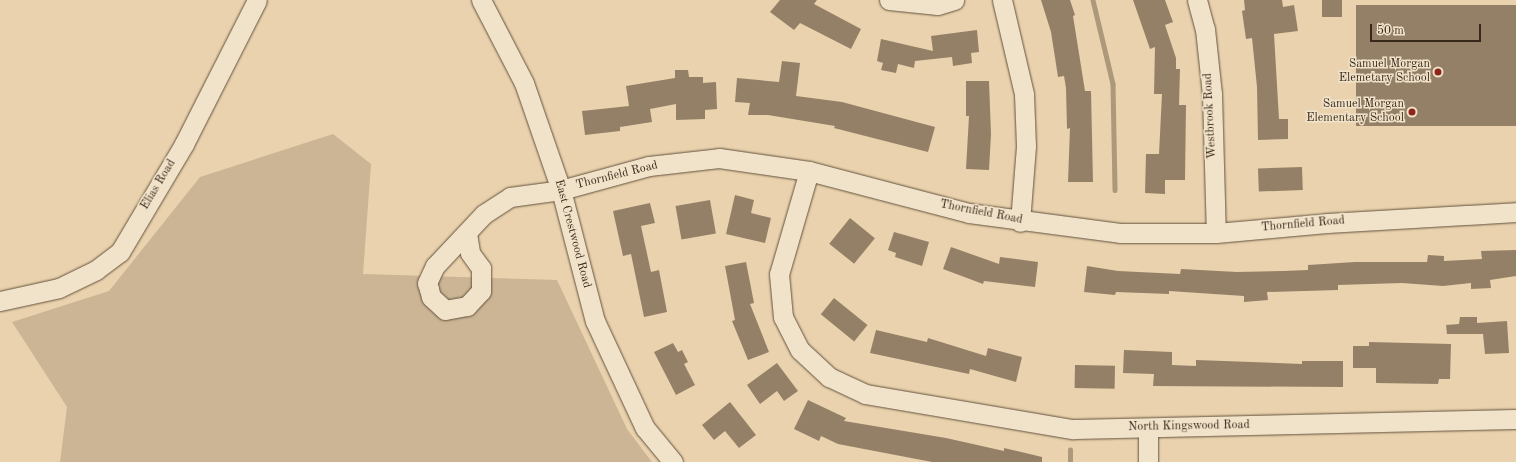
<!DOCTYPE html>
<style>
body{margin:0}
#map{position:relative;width:1516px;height:462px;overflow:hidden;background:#e9d2ad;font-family:"Old Standard TT",serif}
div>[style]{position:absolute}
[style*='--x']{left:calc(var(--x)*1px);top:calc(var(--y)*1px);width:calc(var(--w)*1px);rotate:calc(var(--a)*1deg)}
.green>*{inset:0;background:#cbb594}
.stream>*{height:4.5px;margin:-2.25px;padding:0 2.25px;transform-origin:2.25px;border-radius:2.25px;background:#ad987b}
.building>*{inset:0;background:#948066;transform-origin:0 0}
.roads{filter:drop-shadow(0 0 1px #64523e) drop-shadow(0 0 1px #64523e)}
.minor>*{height:19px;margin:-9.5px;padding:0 9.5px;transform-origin:9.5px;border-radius:9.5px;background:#f1e2ca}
.dots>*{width:11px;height:11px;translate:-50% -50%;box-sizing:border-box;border:2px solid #f1e2ca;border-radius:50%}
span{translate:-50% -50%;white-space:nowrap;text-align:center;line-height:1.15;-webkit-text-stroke:3px #f1e2ca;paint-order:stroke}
.poi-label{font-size:12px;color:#382819}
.right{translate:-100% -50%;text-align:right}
.street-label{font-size:12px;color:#382819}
.scale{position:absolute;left:1370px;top:24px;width:111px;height:18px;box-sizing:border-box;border:2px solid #382819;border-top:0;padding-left:5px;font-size:12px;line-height:14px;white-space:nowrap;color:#382819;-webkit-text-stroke:3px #f1e2ca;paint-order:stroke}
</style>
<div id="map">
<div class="green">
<i style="clip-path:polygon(333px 134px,371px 164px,363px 274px,557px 280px,627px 429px,652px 462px,60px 462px,67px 407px,12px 322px,109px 291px,200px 177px)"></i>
</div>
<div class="stream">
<i style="--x:1093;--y:0;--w:86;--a:76.6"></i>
<i style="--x:1113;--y:84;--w:106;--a:88.9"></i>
<i style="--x:1070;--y:462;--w:12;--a:-90"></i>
</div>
<div class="building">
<i style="clip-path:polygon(780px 0,817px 0,814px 4px,861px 29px,851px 49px,800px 23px,794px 30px,770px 12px)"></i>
<i style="clip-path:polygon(1041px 0,1070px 0,1075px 15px,1073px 16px,1085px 91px,1091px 91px,1093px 182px,1068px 182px,1070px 128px,1067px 129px,1066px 88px,1064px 76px,1058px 77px,1051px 32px)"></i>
<i style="clip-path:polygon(1133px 0,1165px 0,1173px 22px,1165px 25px,1176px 58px,1176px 69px,1180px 69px,1179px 105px,1186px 105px,1185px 180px,1165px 180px,1165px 194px,1145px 193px,1146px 154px,1159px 154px,1162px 94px,1154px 94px,1155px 47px,1150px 49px)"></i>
<i style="clip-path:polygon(1244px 0,1282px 0,1283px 7px,1294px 5px,1298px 31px,1274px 34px,1279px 119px,1288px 119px,1288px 139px,1258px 140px,1257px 87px,1252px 38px,1246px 39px,1242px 11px,1245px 10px)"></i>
<i style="left:1322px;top:0;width:20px;height:17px"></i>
<i style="left:1516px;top:5px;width:121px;height:160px;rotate:90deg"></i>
<i style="clip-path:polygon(977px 30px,979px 52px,971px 53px,972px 63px,953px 66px,952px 57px,915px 61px,914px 68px,898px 64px,896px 73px,881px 70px,883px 63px,877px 61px,881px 39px,933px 51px,931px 36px)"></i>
<i style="clip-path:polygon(782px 61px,800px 63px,796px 96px,842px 102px,935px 127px,928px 152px,834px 128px,835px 126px,768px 115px,748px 115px,750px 103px,735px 102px,737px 78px,779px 82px)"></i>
<i style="clip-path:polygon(675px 70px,688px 70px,689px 77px,703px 77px,703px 83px,716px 82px,717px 109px,705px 110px,705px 119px,676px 120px,676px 104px,650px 109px,652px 122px,620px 127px,620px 131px,585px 135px,582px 111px,629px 106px,626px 86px,675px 78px)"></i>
<i style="clip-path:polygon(966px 81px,989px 81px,991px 134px,989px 170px,966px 169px,969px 116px,966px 116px)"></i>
<i style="left:1302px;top:167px;width:23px;height:44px;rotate:88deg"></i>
<i style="clip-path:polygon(735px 195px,754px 200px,751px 213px,771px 218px,765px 243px,726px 234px)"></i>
<i style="left:710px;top:200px;width:34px;height:35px;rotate:80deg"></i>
<i style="clip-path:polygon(650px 203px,655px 223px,641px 226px,651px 272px,659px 270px,667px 312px,644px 317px,631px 254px,623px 256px,613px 211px)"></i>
<i style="left:850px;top:218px;width:32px;height:33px;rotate:39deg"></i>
<i style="clip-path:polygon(894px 232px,929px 242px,922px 266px,895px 257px,896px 253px,888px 250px)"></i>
<i style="clip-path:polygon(951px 247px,999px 264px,1000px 257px,1038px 262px,1035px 287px,984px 281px,983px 284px,943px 269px)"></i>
<i style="clip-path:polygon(1516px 250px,1516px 276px,1490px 280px,1491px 288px,1471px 289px,1471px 283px,1443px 286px,1402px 283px,1338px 285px,1338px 290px,1267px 292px,1268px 300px,1244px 302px,1244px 296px,1169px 291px,1169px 294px,1116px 292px,1115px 295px,1084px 292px,1087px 266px,1118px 271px,1180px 274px,1181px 269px,1237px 272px,1283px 271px,1308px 270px,1308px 265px,1355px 262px,1427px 262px,1428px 255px,1444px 256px,1444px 261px,1482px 259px,1481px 251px)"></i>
<i style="clip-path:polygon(746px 262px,754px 303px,750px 304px,769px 352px,748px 360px,732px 321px,735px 320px,725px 266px)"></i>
<i style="left:834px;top:298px;width:43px;height:21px;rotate:39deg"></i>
<i style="clip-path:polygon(1460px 317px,1477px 317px,1477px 323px,1507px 321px,1509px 353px,1485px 354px,1483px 334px,1447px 334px,1446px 325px,1459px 324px)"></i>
<i style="clip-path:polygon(876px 330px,927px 342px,928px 338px,986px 356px,988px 348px,1022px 357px,1016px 382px,970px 369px,969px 374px,870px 353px)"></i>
<i style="clip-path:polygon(1369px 342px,1451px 344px,1450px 379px,1439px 379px,1438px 384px,1376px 383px,1376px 368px,1353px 368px,1353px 346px,1369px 346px)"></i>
<i style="clip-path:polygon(673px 343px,678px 352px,682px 350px,688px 362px,684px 364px,695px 385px,676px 395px,654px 352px)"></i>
<i style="clip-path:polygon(1124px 350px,1172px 352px,1172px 365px,1196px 366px,1196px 360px,1302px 364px,1302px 361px,1343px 361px,1343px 387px,1153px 386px,1154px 374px,1123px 373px)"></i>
<i style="clip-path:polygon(777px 363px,798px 391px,784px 401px,777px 391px,760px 404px,747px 385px)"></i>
<i style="left:1075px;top:365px;width:40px;height:23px;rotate:1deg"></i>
<i style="clip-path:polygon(808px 400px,846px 418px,844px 421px,946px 438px,1004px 451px,1004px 448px,1042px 457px,1042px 462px,932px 462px,838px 444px,821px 436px,819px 441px,794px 429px)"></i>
<i style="clip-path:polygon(730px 402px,756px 435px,739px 448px,725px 431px,714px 440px,702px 425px)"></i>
</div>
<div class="roads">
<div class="minor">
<i style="--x:481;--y:0;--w:93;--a:62.6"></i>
<i style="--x:524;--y:83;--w:113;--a:70.9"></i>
<i style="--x:561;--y:190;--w:135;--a:75.5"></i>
<i style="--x:595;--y:321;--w:118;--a:65"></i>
<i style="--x:645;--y:428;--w:44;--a:50.5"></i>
<i style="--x:889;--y:0;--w:49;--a:5.8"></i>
<i style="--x:938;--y:5;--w:17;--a:-17"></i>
<i style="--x:1002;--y:0;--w:97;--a:76.8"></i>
<i style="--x:1024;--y:94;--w:52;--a:87.8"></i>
<i style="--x:1026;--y:146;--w:76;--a:94.5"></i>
<i style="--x:1197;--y:0;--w:30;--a:75"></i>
<i style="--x:1205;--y:29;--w:65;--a:83.9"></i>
<i style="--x:1212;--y:94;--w:139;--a:88.4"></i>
<i style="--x:809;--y:171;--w:107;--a:106.2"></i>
<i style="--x:779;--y:274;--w:43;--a:84.7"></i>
<i style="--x:783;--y:317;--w:37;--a:63"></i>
<i style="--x:800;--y:350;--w:40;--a:43"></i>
<i style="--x:829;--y:377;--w:40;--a:25"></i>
<i style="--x:865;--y:394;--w:211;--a:9.6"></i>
<i style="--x:1073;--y:429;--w:443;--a:-1.3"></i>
<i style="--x:467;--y:233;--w:20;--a:81"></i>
<i style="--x:470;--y:253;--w:19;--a:54"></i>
<i style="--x:481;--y:268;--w:23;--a:90"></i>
<i style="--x:481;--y:291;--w:21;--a:133"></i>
<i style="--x:467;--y:306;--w:22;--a:170"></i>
<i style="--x:445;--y:310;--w:19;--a:-137"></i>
<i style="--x:431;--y:297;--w:8;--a:-104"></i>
<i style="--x:429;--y:289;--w:6;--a:-108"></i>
<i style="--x:427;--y:283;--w:19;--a:-65"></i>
<i style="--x:435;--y:266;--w:71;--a:-46.7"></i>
<i style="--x:484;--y:214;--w:31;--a:-33"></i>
<i style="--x:510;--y:197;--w:51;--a:-7.8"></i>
<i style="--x:561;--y:190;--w:91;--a:-15.3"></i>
<i style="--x:649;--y:166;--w:70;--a:-6.5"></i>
<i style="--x:719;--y:158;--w:91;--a:8.2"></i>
<i style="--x:809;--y:171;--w:165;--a:14.7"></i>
<i style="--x:969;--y:213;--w:152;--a:7.5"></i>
<i style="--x:1120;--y:233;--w:96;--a:0"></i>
<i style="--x:1216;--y:233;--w:111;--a:-5.1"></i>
<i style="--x:1327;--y:223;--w:189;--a:-3.3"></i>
<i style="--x:0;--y:301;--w:60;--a:-12.4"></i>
<i style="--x:59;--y:288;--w:41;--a:-25.9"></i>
<i style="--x:96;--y:270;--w:30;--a:-37"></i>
<i style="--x:120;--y:252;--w:126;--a:-59.3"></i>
<i style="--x:184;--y:144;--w:161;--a:-63.1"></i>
<i style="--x:1148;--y:428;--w:34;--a:90"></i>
</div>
</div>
<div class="dots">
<i style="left:1438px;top:72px;background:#8f2418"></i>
<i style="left:1412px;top:112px;background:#8f2418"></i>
</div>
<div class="poi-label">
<span class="right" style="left:1430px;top:72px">Samuel Morgan<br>Elemetary School</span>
<span class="right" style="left:1404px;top:112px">Samuel Morgan<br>Elementary School</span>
</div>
<div class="street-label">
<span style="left:1211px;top:116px;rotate:-93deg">Westbrook Road</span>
<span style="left:617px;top:176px;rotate:-14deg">Thornfield Road</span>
<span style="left:159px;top:185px;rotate:-59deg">Elias Road</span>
<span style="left:981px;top:213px;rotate:11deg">Thornfield Road</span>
<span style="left:1303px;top:225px;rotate:-5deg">Thornfield Road</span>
<span style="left:572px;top:234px;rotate:75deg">East Crestwood Road</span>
<span style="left:1189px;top:427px;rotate:-1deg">North Kingswood Road</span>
</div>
<div class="scale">50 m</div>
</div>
